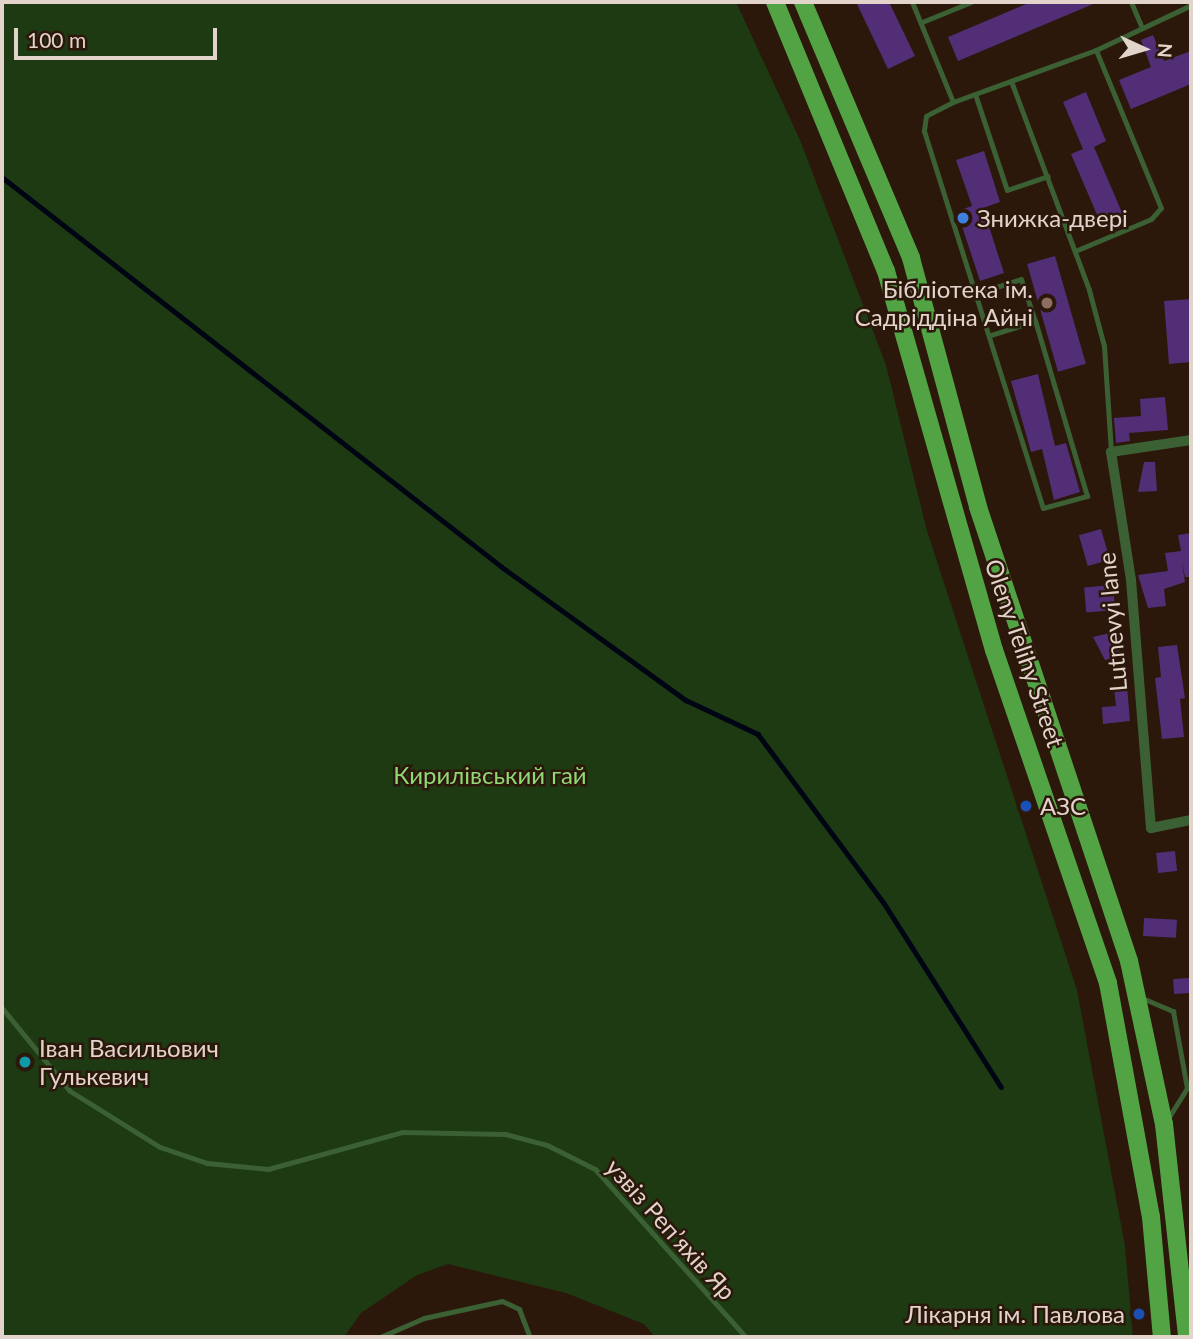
<!DOCTYPE html>
<meta charset="utf-8">
<style>
body{margin:0}
#map{position:relative;width:1193px;height:1339px;overflow:hidden;background:#2c170b;font-family:Lato,sans-serif}
div>[style]{position:absolute}
[style*='--x']{left:calc(var(--x)*1px);top:calc(var(--y)*1px);width:calc(var(--w)*1px);rotate:calc(var(--a)*1deg)}
.green>*{inset:0;background:#1d3a13}
.stream>*{height:4.5px;margin:-2.25px;padding:0 2.25px;transform-origin:2.25px;border-radius:2.25px;background:#000514}
.building>*{inset:0;background:#522e77;transform-origin:0 0}
.service>*{height:5px;margin:-2.5px;padding:0 2.5px;transform-origin:2.5px;border-radius:2.5px;background:#3a6034}
.minor>*{height:10px;margin:-5px;padding:0 5px;transform-origin:5px;border-radius:5px;background:#3a6034}
.primary>*{height:18px;margin:-9px;padding:0 9px;transform-origin:9px;border-radius:9px;background:#51a344}
.dots>*{width:19px;height:19px;translate:-50% -50%;box-sizing:border-box;border:4px solid #2c170b;border-radius:50%}
span{translate:-50% -50%;white-space:nowrap;text-align:center;line-height:1.15;-webkit-text-stroke:5px #2c170b;paint-order:stroke}
.poi-label{font-size:24px;color:#e2d3cb}
.left{translate:0 -50%;text-align:left}
.right{translate:-100% -50%;text-align:right}
.street-label{font-size:24px;color:#e2d3cb}
.park-label{font-size:24px;color:#8ed875}
.frame{position:absolute;inset:0;border:4px solid #e2d3cb;pointer-events:none}
.north{position:absolute;left:1109px;top:14px;width:70px;height:70px;-webkit-text-stroke:5px #2c170b;paint-order:stroke;rotate:94deg;font-size:19px;font-weight:700;line-height:28px;text-align:center;color:#e2d3cb}
.north::after{content:'';display:block;margin:auto;width:24px;height:32px;background:#e2d3cb;clip-path:polygon(50% 0,100% 100%,50% 72%,0 100%)}
.scale{position:absolute;left:14px;top:28px;width:203px;height:32px;box-sizing:border-box;border:4px solid #e2d3cb;border-top:0;padding-left:9px;font-size:21px;line-height:24px;white-space:nowrap;color:#e2d3cb;-webkit-text-stroke:5px #2c170b;paint-order:stroke}
</style>
<div id="map">
<div class="green">
<i style="clip-path:polygon(2px 2px,736px 2px,800px 140px,886px 365px,927px 531px,1077px 990px,1125px 1246px,1133px 1337px,655px 1337px,644px 1324px,566px 1293px,448px 1264px,417px 1275px,361px 1313px,344px 1337px,2px 1337px)"></i>
</div>
<div class="stream">
<i style="--x:2;--y:177;--w:634;--a:37.95"></i>
<i style="--x:502;--y:567;--w:227;--a:35.9"></i>
<i style="--x:686;--y:700;--w:80;--a:25.3"></i>
<i style="--x:758;--y:734;--w:211;--a:53.3"></i>
<i style="--x:884;--y:903;--w:218;--a:57.5"></i>
</div>
<div class="building">
<i style="clip-path:polygon(856px 2px,889px 2px,915px 56px,888px 69px)"></i>
<i style="clip-path:polygon(1031px 2px,1098px 2px,958px 61px,948px 37px)"></i>
<i style="clip-path:polygon(1153px 35px,1164px 61px,1191px 51px,1191px 84px,1131px 109px,1119px 80px,1151px 67px,1141px 40px)"></i>
<i style="clip-path:polygon(1086px 92px,1106px 141px,1094px 147px,1123px 215px,1101px 224px,1071px 154px,1083px 149px,1063px 102px)"></i>
<i style="clip-path:polygon(984px 151px,1000px 202px,983px 208px,1004px 273px,980px 281px,957px 211px,972px 206px,956px 160px)"></i>
<i style="left:1055px;top:256px;width:112px;height:29px;rotate:74deg"></i>
<i style="clip-path:polygon(1191px 299px,1191px 362px,1169px 364px,1164px 301px)"></i>
<i style="clip-path:polygon(1038px 374px,1055px 446px,1066px 443px,1080px 492px,1054px 500px,1042px 449px,1031px 452px,1011px 381px)"></i>
<i style="clip-path:polygon(1165px 397px,1168px 430px,1129px 433px,1130px 441px,1116px 443px,1114px 418px,1141px 416px,1140px 399px)"></i>
<i style="clip-path:polygon(1144px 462px,1155px 462px,1157px 491px,1138px 492px)"></i>
<i style="left:1101px;top:529px;width:32px;height:23px;rotate:74deg"></i>
<i style="clip-path:polygon(1191px 533px,1191px 577px,1185px 577px,1182px 562px,1185px 582px,1164px 589px,1166px 606px,1148px 608px,1138px 575px,1168px 571px,1165px 553px,1181px 551px,1178px 535px)"></i>
<i style="left:1113px;top:585px;width:25px;height:29px;rotate:85deg"></i>
<i style="clip-path:polygon(1114px 632px,1121px 656px,1105px 660px,1093px 637px)"></i>
<i style="clip-path:polygon(1177px 645px,1185px 698px,1180px 699px,1184px 737px,1162px 739px,1155px 678px,1161px 677px,1158px 647px)"></i>
<i style="clip-path:polygon(1127px 687px,1130px 721px,1103px 724px,1102px 707px,1116px 706px,1114px 688px)"></i>
<i style="left:1175px;top:851px;width:20px;height:19px;rotate:84deg"></i>
<i style="left:1144px;top:918px;width:33px;height:18px;rotate:3deg"></i>
<i style="left:1189px;top:978px;width:15px;height:16px;rotate:86deg"></i>
</div>
<div class="service">
<i style="--x:912;--y:2;--w:108;--a:67.7"></i>
<i style="--x:953;--y:102;--w:152;--a:-20"></i>
<i style="--x:1096;--y:50;--w:105;--a:-25.3"></i>
<i style="--x:1131;--y:2;--w:25;--a:67"></i>
<i style="--x:922;--y:22;--w:53;--a:-22.2"></i>
<i style="--x:1011;--y:81;--w:223;--a:69.5"></i>
<i style="--x:1089;--y:290;--w:58;--a:75"></i>
<i style="--x:1104;--y:346;--w:106;--a:86.2"></i>
<i style="--x:975;--y:94;--w:101;--a:71.6"></i>
<i style="--x:1007;--y:190;--w:43;--a:-18.9"></i>
<i style="--x:953;--y:102;--w:30;--a:153"></i>
<i style="--x:926;--y:116;--w:15;--a:98"></i>
<i style="--x:924;--y:131;--w:395;--a:72.5"></i>
<i style="--x:1043;--y:508;--w:46;--a:-15.3"></i>
<i style="--x:1087;--y:496;--w:183;--a:-106.5"></i>
<i style="--x:1035;--y:321;--w:46;--a:162.3"></i>
<i style="--x:1075;--y:251;--w:82;--a:-22.8"></i>
<i style="--x:1151;--y:219;--w:15;--a:-48"></i>
<i style="--x:1161;--y:208;--w:171;--a:-112.4"></i>
<i style="--x:978;--y:293;--w:45;--a:-18"></i>
<i style="--x:1021;--y:279;--w:44;--a:71.6"></i>
<i style="--x:1142;--y:998;--w:34;--a:23"></i>
<i style="--x:1173;--y:1011;--w:78;--a:79.7"></i>
<i style="--x:1187;--y:1088;--w:36;--a:122"></i>
<i style="--x:2;--y:1008;--w:107;--a:50.7"></i>
<i style="--x:70;--y:1091;--w:106;--a:31.9"></i>
<i style="--x:160;--y:1147;--w:50;--a:18.8"></i>
<i style="--x:207;--y:1163;--w:61;--a:5.6"></i>
<i style="--x:268;--y:1169;--w:139;--a:-15.4"></i>
<i style="--x:402;--y:1132;--w:103;--a:1.1"></i>
<i style="--x:505;--y:1134;--w:43;--a:14.7"></i>
<i style="--x:547;--y:1145;--w:54;--a:26.6"></i>
<i style="--x:595;--y:1169;--w:226;--a:48.1"></i>
<i style="--x:380;--y:1337;--w:48;--a:-23.4"></i>
<i style="--x:424;--y:1318;--w:80;--a:-12.3"></i>
<i style="--x:502;--y:1301;--w:19;--a:25"></i>
<i style="--x:519;--y:1309;--w:30;--a:69"></i>
</div>
<div class="minor">
<i style="--x:1191;--y:440;--w:81;--a:171.5"></i>
<i style="--x:1111;--y:452;--w:130;--a:81.1"></i>
<i style="--x:1131;--y:580;--w:249;--a:85.4"></i>
<i style="--x:1151;--y:828;--w:41;--a:-11.3"></i>
</div>
<div class="primary">
<i style="--x:775;--y:2;--w:291;--a:67.6"></i>
<i style="--x:886;--y:271;--w:394;--a:74.1"></i>
<i style="--x:994;--y:650;--w:352;--a:71.1"></i>
<i style="--x:1108;--y:983;--w:238;--a:79.6"></i>
<i style="--x:1151;--y:1217;--w:121;--a:84.8"></i>
<i style="--x:803;--y:2;--w:278;--a:67.1"></i>
<i style="--x:911;--y:258;--w:258;--a:74.9"></i>
<i style="--x:978;--y:507;--w:478;--a:71.6"></i>
<i style="--x:1129;--y:961;--w:167;--a:77.9"></i>
<i style="--x:1164;--y:1124;--w:214;--a:83.8"></i>
</div>
<div class="dots">
<i style="left:963px;top:218px;background:#3f7fe0"></i>
<i style="left:1047px;top:303px;background:#8d6e63"></i>
<i style="left:1026px;top:806px;background:#1a4fb4"></i>
<i style="left:25px;top:1062px;background:#0f9aa8"></i>
<i style="left:1139px;top:1314px;background:#1a4fb4"></i>
</div>
<div class="poi-label">
<span class="left" style="left:977px;top:218px">Знижка-двері</span>
<span class="right" style="left:1033px;top:303px">Бібліотека ім.<br>Садріддіна Айні</span>
<span class="left" style="left:1040px;top:806px">АЗС</span>
<span class="left" style="left:39px;top:1062px">Іван Васильович<br>Гулькевич</span>
<span class="right" style="left:1125px;top:1314px">Лікарня ім. Павлова</span>
</div>
<div class="street-label">
<span style="left:1112px;top:622px;rotate:-95deg">Lutnevyi lane</span>
<span style="left:1025px;top:653px;rotate:71deg">Oleny Telihy Street</span>
<span style="left:671px;top:1229px;rotate:48deg">узвіз Репʼяхів Яр</span>
</div>
<div class="park-label">
<span style="left:490px;top:775px">Кирилівський гай</span>
</div>
<div class="frame"></div>
<div class="north">N</div>
<div class="scale">100 m</div>
</div>
